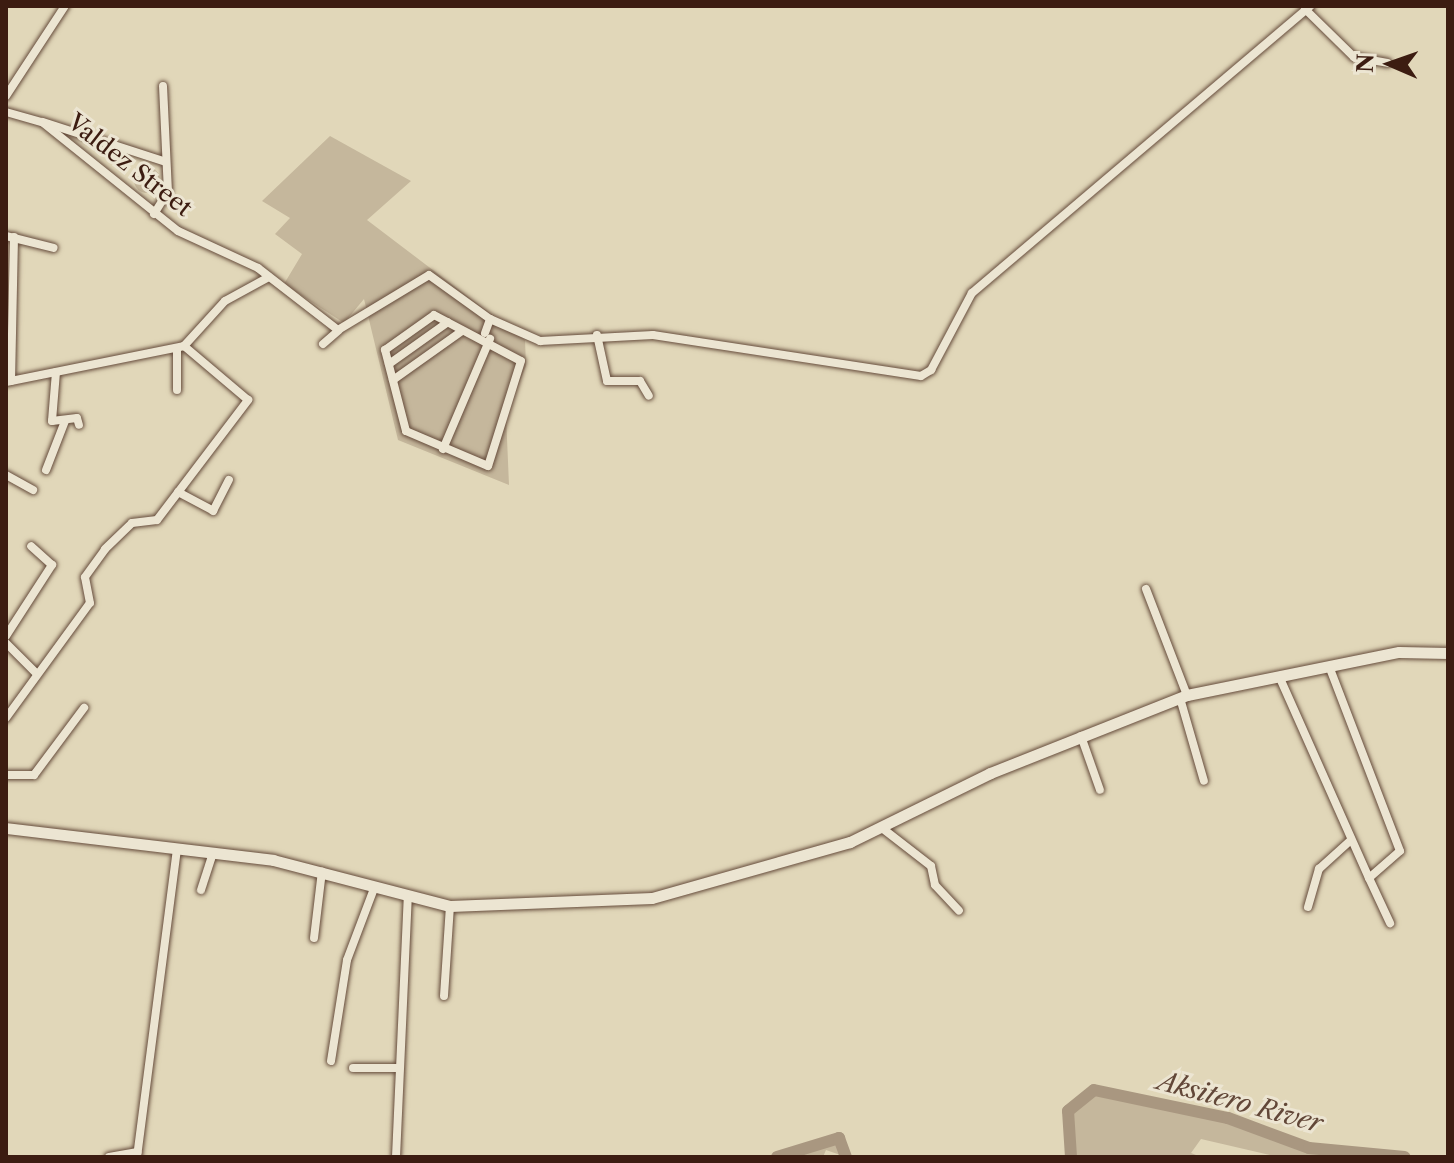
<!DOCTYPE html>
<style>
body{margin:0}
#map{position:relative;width:1454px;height:1163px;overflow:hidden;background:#e1d7b9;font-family:"Libre Caslon Text",serif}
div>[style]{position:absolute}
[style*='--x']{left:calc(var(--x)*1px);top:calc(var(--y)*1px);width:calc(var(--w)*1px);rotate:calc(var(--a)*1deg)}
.green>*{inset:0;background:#c5b79c}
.round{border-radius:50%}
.river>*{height:12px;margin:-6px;padding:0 6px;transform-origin:6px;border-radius:6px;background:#a99780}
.roads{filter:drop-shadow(0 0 2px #654b3b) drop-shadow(0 0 2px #654b3b)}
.street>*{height:8px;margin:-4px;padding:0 4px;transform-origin:4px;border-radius:4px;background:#ece5d2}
.secondary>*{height:11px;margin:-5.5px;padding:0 5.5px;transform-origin:5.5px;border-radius:5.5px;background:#ece5d2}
span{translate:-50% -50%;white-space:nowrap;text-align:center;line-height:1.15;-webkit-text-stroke:6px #ece5d2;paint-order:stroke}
.street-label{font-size:24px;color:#3c1c11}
.water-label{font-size:26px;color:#624738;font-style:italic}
.frame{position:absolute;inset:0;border:8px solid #3c1c11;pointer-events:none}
.north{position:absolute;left:1350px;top:24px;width:80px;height:80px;-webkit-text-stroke:6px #ece5d2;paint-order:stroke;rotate:272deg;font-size:22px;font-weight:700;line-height:32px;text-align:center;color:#3c1c11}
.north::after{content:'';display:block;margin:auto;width:28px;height:36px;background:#3c1c11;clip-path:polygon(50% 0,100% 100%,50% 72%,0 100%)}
</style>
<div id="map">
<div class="green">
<i style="clip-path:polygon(330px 136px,411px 181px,367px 220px,525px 340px,526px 366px,506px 415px,509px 485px,398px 440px,364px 299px,344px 323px,284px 284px,302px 254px,275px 234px,290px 218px,262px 201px)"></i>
<i class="round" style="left:134px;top:167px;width:26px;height:26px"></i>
<i style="clip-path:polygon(1094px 1090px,1228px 1118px,1309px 1148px,1405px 1157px,1274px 1156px,1201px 1139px,1191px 1153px,1201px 1157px,1069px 1157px,1068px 1111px)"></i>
<i style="clip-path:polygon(839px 1138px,846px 1157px,826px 1150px,823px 1157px,777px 1157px)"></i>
</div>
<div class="river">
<i style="--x:777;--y:1157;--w:65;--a:-17"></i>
<i style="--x:839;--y:1138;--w:20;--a:70"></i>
<i style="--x:1071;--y:1157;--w:46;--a:-93.7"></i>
<i style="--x:1068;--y:1111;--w:33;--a:-39"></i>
<i style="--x:1094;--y:1090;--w:137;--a:11.8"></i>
<i style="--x:1228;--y:1118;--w:86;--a:20.3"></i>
<i style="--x:1309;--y:1148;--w:96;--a:5.4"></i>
</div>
<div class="roads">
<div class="street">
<i style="--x:1305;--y:9;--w:69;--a:44.4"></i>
<i style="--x:1354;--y:57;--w:34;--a:10"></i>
<i style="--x:6;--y:96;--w:108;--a:-56.8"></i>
<i style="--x:6;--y:112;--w:37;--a:16"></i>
<i style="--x:42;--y:122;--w:174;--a:38.7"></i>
<i style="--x:178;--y:231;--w:88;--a:24.8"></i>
<i style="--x:258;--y:268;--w:101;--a:37.8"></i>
<i style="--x:338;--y:330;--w:106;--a:-31.1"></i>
<i style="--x:429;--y:275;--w:75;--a:35.8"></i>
<i style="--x:490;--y:319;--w:55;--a:23.7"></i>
<i style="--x:540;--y:341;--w:113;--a:-3"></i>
<i style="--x:653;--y:335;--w:271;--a:8.7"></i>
<i style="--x:921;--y:376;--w:12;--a:-31"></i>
<i style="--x:931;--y:370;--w:87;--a:-62"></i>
<i style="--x:972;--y:293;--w:443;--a:-40.3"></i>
<i style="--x:43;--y:122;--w:129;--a:18"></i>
<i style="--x:154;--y:214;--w:26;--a:-58"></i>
<i style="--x:168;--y:192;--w:106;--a:-92.7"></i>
<i style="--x:6;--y:236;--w:49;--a:14"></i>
<i style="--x:434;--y:315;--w:98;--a:27.9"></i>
<i style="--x:521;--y:361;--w:110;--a:107.4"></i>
<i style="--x:488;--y:466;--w:89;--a:-156.9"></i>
<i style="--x:406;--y:431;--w:84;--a:-104.5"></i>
<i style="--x:385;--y:350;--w:60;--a:-35.5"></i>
<i style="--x:485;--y:333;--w:15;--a:-70"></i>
<i style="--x:597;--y:335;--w:47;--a:77.7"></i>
<i style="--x:607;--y:381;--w:33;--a:0"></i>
<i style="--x:640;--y:381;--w:17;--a:59"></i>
<i style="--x:323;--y:344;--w:21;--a:-41"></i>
<i style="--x:389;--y:364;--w:72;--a:-35.4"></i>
<i style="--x:56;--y:372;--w:49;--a:94.7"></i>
<i style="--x:52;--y:421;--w:25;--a:-7"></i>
<i style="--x:77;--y:418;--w:7;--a:74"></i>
<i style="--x:393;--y:380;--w:85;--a:-35.4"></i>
<i style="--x:11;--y:381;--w:144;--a:-88.8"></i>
<i style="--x:6;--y:382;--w:182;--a:-11.4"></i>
<i style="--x:184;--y:346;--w:61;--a:-47.7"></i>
<i style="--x:225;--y:301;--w:50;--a:-28.6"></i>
<i style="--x:177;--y:390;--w:42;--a:-90"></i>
<i style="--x:443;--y:449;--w:120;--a:-66.9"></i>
<i style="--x:46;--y:470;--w:53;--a:-68.8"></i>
<i style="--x:6;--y:475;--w:31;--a:29"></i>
<i style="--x:178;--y:492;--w:40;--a:28"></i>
<i style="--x:213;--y:511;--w:35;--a:-63"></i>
<i style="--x:1146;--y:589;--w:114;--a:68.9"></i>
<i style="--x:6;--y:636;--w:85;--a:-57.1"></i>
<i style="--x:52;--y:565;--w:28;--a:-138"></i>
<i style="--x:6;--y:643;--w:44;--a:45"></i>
<i style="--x:1279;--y:676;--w:221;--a:66"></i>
<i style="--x:1369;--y:878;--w:41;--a:-41.1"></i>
<i style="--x:1400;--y:851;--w:198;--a:-111"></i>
<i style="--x:1180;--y:698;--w:86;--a:73.9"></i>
<i style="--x:6;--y:718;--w:142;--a:-53.9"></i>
<i style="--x:90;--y:603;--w:26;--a:-101"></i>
<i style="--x:85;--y:577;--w:34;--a:-54"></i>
<i style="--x:105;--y:549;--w:37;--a:-44"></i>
<i style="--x:132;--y:523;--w:25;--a:-7"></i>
<i style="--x:157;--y:520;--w:151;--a:-52.8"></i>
<i style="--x:248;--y:400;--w:84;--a:-139.8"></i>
<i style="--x:1081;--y:736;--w:57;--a:70.6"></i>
<i style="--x:6;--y:775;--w:28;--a:0"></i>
<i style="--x:34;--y:775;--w:84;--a:-53.3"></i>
<i style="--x:882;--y:828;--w:62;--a:37.8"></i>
<i style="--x:931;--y:866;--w:19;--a:78"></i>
<i style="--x:935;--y:885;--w:35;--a:47"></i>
<i style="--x:1369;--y:878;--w:50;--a:65"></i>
<i style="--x:201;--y:890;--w:39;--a:-72"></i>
<i style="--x:1308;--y:907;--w:40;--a:-74"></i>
<i style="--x:1319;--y:869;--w:43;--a:-42.2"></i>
<i style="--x:314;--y:938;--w:67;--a:-83.2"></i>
<i style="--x:444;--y:996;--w:90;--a:-86.2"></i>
<i style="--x:331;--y:1061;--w:102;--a:-81"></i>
<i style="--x:347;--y:960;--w:79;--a:-69.3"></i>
<i style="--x:353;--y:1068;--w:45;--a:0"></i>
<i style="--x:109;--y:1157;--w:29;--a:-10"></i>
<i style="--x:137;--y:1157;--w:311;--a:-82.6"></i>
<i style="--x:396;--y:1157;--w:262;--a:-87.4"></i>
</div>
<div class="secondary">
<i style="--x:6;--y:828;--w:269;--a:6.8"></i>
<i style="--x:273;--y:860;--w:183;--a:14.6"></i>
<i style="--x:450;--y:906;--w:202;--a:-2.3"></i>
<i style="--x:652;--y:898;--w:206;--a:-15.8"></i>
<i style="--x:850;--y:842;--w:156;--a:-26.2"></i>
<i style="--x:990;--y:773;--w:212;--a:-21.6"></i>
<i style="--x:1187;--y:695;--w:216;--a:-11.5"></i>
<i style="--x:1399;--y:652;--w:49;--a:1.2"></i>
</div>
</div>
<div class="street-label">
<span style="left:130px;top:165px;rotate:38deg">Valdez Street</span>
</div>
<div class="water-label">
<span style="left:1240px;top:1103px;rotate:15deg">Aksitero River</span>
</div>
<div class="frame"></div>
<div class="north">N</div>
</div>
